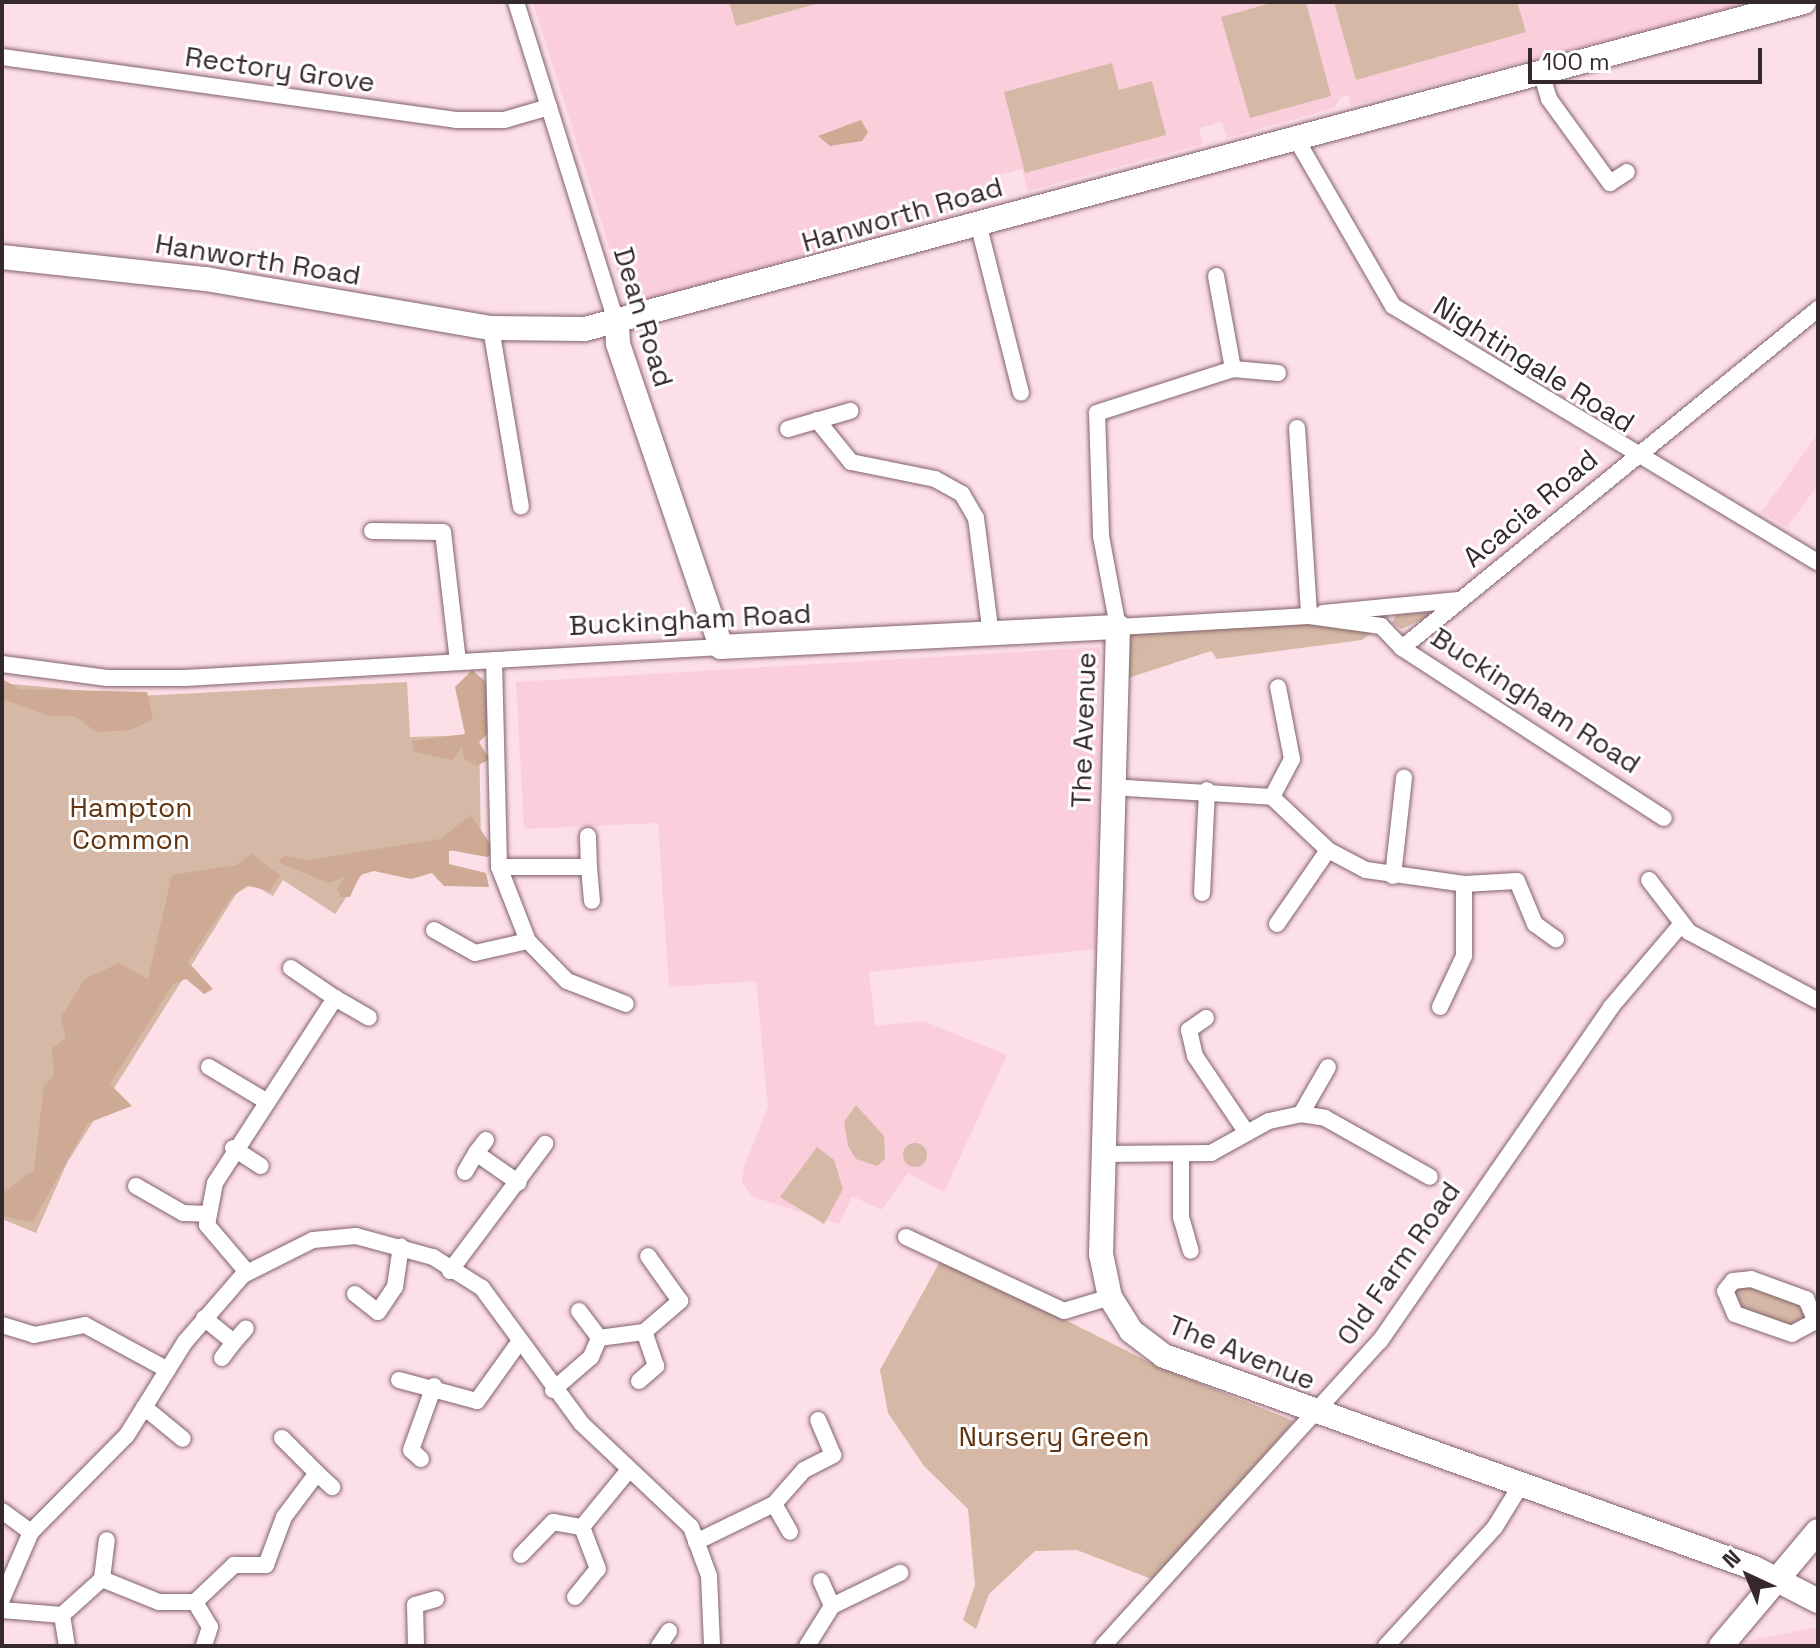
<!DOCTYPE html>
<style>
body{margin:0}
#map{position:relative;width:1820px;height:1648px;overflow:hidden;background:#fddfe7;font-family:"Space Grotesk",sans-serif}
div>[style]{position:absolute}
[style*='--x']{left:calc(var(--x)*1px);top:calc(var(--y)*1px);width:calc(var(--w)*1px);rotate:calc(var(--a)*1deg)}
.built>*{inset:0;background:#fbcedb}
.green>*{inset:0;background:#d5b8a6}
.round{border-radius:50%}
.forest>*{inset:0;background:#ceaa94}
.roads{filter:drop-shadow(0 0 2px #81626b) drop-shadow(0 0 2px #81626b)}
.street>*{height:16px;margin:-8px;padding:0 8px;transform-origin:8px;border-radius:8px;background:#fff}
.secondary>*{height:24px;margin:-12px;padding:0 12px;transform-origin:12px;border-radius:12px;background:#fff}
span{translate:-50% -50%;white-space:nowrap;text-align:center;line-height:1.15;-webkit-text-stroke:6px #fff;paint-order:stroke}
.street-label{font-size:28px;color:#36292c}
.park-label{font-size:28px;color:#633410}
.frame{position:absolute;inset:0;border:4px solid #36292c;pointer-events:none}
.north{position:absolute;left:1708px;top:1536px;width:80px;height:80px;-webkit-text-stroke:6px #fff;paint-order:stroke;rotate:316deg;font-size:22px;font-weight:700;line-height:32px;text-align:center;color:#36292c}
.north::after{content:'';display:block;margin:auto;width:28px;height:36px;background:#36292c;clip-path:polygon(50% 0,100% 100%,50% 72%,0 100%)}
.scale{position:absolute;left:1528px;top:48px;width:234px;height:36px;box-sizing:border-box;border:4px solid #36292c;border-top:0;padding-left:10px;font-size:24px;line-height:28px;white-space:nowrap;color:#36292c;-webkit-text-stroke:6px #fff;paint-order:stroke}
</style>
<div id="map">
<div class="built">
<i style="clip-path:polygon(533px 2px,1755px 2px,1351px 106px,1348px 95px,1341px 97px,1334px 108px,1227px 138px,1222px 122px,1199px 128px,1203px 144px,1028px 191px,1022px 169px,995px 176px,1000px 199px,641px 302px,617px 272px)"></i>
<i style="clip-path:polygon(1818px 434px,1818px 485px,1787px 527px,1761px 512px)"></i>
<i style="clip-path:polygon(1100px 647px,1096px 949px,869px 972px,875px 1026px,924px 1021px,1007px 1055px,944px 1192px,908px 1173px,881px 1210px,852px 1196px,839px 1224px,753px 1197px,742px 1182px,744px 1167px,768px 1107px,756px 981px,669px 987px,658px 823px,524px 829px,516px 682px)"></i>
<i style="clip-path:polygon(1818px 1627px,1818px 1646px,1740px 1646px,1745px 1641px)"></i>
</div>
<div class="green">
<i style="clip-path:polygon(729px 2px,823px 2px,736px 26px)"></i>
<i style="clip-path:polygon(1275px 2px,1306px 2px,1331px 96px,1250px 118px,1221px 17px)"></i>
<i style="clip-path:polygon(1334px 2px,1517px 2px,1526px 32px,1356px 80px)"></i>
<i style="clip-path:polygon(1112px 63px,1119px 90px,1152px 81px,1166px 135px,1025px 173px,1004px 92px)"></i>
<i style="clip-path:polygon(1396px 615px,1427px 612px,1431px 615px,1402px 629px,1392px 623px)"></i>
<i style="clip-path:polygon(1195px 621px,1381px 626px,1362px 640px,1217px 659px,1211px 651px,1125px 679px,1118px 627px)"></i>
<i style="clip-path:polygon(407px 682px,410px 737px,479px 735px,481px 844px,365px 870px,335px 914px,283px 880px,273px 896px,245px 880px,67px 1163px,36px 1233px,2px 1219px,2px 683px,139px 696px)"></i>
<i style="clip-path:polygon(856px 1105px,884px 1136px,885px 1159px,877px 1166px,856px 1159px,848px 1146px,844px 1122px)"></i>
<i class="round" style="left:903px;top:1143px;width:24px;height:24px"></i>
<i style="clip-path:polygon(817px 1147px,834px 1160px,843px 1189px,824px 1224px,780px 1197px)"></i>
<i style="clip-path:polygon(942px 1258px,1161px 1368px,1294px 1421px,1154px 1580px,1077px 1550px,1035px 1551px,989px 1594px,976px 1629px,963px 1620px,975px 1585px,968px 1509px,924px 1466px,888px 1413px,880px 1370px)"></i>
<i style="clip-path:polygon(1742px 1284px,1799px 1301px,1808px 1317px,1793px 1328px,1737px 1308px,1732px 1291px)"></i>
</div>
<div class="forest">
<i style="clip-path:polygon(861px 120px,868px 132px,862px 141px,830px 146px,818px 136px)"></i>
<i style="clip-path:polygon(472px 670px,486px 682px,489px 732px,479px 742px,489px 759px,477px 766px,464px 759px,462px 747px,453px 760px,414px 752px,412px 741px,465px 734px,455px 687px)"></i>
<i style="clip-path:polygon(2px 679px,20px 689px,147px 692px,153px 719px,131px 730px,96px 732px,75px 716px,49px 716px,2px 699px)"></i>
<i style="clip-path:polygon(471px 815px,495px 851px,487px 857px,449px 850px,449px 864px,486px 873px,489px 887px,444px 886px,432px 873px,411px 879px,374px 871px,360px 875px,350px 897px,341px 897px,337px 889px,345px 877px,328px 883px,278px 862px,285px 856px,308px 860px,440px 839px)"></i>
<i style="clip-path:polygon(252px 854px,280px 875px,270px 891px,248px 886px,231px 897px,188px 962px,213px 989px,204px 994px,186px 979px,173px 984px,110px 1084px,132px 1106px,88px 1123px,33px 1222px,2px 1216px,2px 1194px,34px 1170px,44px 1085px,54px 1075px,52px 1048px,66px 1038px,61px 1017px,85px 979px,119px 963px,148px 979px,172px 875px,236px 865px)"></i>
</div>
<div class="roads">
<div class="street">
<i style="--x:516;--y:2;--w:337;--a:72.6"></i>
<i style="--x:2;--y:57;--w:458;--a:7.9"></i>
<i style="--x:456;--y:120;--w:48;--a:0"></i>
<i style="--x:504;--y:120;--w:47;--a:-16.1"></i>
<i style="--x:1542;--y:76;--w:24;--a:73"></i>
<i style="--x:1549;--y:99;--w:104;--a:54"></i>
<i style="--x:1610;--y:183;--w:20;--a:-33"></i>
<i style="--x:1295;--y:137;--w:195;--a:59.9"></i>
<i style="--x:1393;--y:306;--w:496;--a:31.1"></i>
<i style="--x:978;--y:223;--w:175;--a:75.8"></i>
<i style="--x:1216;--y:276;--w:95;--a:79.6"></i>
<i style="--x:491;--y:328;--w:181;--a:80.5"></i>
<i style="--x:1278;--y:373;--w:45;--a:-174.9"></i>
<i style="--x:1233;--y:369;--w:143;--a:162.1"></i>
<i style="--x:1097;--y:413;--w:123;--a:88.1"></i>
<i style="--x:1101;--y:536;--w:93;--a:79.4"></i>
<i style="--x:1118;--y:627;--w:191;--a:-3.3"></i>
<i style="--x:1309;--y:616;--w:73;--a:7.9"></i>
<i style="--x:1381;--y:626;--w:30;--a:46"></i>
<i style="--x:1402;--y:648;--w:312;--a:33"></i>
<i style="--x:817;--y:420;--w:54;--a:51"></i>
<i style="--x:851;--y:462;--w:86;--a:11.4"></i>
<i style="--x:935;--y:479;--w:31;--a:29"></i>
<i style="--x:962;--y:494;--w:28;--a:60"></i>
<i style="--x:976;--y:518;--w:118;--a:82.7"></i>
<i style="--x:1297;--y:428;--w:188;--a:86.3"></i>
<i style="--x:788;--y:429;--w:65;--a:-16.2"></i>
<i style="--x:372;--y:531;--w:71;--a:0.8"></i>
<i style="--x:443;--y:532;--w:130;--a:83.4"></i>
<i style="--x:1323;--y:613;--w:136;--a:-5.5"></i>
<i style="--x:1402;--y:648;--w:537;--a:-39.18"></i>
<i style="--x:494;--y:660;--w:207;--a:88.6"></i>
<i style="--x:499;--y:867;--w:79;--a:68.6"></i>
<i style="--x:528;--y:941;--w:56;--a:45.7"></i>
<i style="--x:567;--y:981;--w:63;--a:21.3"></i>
<i style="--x:2;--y:664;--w:106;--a:7.6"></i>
<i style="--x:107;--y:678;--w:78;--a:0"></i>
<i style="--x:185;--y:678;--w:537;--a:-3.31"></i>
<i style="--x:1110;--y:787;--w:162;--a:3.5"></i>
<i style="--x:1272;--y:797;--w:77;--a:43.4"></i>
<i style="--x:1328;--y:850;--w:43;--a:27.8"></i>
<i style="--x:1366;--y:870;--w:99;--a:8.1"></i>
<i style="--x:1464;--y:884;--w:53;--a:-3.2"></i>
<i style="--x:1517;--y:881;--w:47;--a:67.3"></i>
<i style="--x:1535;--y:924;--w:26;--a:36"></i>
<i style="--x:1272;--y:797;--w:43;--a:-62.2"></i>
<i style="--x:1292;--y:759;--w:73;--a:-101"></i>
<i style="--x:499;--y:867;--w:90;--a:0"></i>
<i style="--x:589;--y:867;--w:31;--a:-92"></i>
<i style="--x:589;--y:867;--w:34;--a:85"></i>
<i style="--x:1393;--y:876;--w:99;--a:-83.6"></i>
<i style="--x:1649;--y:880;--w:66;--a:52.4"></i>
<i style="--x:1689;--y:932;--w:146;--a:28.1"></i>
<i style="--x:1202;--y:893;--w:103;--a:-87.2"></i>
<i style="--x:1277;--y:924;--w:90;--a:-55.4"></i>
<i style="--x:434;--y:930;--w:47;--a:29.3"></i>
<i style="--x:475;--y:953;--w:54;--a:-12.8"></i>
<i style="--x:291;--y:968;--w:53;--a:34.3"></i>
<i style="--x:1440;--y:1007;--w:56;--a:-64.8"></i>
<i style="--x:1464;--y:956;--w:72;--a:-90"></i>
<i style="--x:1206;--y:1018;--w:21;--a:145"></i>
<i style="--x:1189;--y:1030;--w:27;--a:77"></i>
<i style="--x:1195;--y:1056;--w:93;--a:56"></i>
<i style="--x:209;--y:1067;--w:66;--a:30.8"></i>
<i style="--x:1301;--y:1114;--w:54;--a:-60.1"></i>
<i style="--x:486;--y:1140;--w:16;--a:128"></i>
<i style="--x:476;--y:1153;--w:52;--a:34.9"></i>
<i style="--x:233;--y:1148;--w:33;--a:33"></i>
<i style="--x:1104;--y:1154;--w:107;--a:-0.5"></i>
<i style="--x:1211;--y:1153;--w:66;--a:-28.9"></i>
<i style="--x:1269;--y:1121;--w:33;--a:-12"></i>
<i style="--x:1301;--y:1114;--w:24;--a:9"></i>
<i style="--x:1325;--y:1118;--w:120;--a:29.3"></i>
<i style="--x:1181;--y:1156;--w:61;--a:90"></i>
<i style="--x:1181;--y:1217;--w:35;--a:74"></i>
<i style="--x:465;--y:1172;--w:22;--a:-60"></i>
<i style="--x:136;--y:1186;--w:54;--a:29.9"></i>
<i style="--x:183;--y:1213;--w:25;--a:2"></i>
<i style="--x:906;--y:1237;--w:174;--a:25.1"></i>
<i style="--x:1064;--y:1311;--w:48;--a:-16.9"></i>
<i style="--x:450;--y:1271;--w:159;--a:-53.2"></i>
<i style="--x:247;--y:1272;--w:62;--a:-130.4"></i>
<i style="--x:207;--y:1225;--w:43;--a:-79.2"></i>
<i style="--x:215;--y:1183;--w:221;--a:-57"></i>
<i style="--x:335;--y:998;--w:39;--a:30"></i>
<i style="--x:1751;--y:1279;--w:59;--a:20"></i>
<i style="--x:1806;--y:1299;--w:24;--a:66"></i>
<i style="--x:1816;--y:1321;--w:27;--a:152"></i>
<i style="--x:1792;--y:1334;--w:60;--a:-160.7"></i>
<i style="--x:1735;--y:1314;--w:25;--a:-113"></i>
<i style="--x:1725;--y:1291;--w:13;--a:-51"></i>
<i style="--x:1733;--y:1281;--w:18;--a:-6"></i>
<i style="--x:355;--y:1294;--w:29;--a:38"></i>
<i style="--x:378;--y:1312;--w:30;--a:-56"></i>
<i style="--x:395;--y:1287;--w:41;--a:-81.7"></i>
<i style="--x:579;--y:1311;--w:34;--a:53"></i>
<i style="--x:204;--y:1318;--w:38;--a:39"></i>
<i style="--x:234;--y:1342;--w:20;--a:127"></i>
<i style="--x:2;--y:1325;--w:34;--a:17"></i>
<i style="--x:34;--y:1335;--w:52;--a:-11.1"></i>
<i style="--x:85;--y:1325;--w:94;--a:28.5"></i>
<i style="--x:234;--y:1342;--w:18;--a:-49"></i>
<i style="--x:399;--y:1380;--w:81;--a:15.1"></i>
<i style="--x:477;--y:1401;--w:74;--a:-54.4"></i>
<i style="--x:639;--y:1381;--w:23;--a:-41"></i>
<i style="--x:656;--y:1366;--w:36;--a:-109"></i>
<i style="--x:553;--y:1390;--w:50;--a:-41"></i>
<i style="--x:591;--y:1357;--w:21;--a:-67"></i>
<i style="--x:599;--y:1338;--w:45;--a:-7.6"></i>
<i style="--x:644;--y:1332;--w:48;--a:-40.7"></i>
<i style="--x:680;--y:1301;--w:55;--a:-125.4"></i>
<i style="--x:144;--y:1407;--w:50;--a:39.4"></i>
<i style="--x:282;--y:1438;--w:49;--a:45"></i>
<i style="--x:421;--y:1459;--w:13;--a:-138"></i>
<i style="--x:411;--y:1450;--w:68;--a:-70.2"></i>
<i style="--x:774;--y:1504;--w:32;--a:60"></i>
<i style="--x:2;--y:1511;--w:36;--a:36"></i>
<i style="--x:696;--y:1542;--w:87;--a:-26"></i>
<i style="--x:774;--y:1504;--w:45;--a:-48.6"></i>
<i style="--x:804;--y:1470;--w:33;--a:-27"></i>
<i style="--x:833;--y:1455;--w:38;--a:-113"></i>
<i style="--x:521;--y:1555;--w:46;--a:-45.9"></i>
<i style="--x:553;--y:1522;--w:29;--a:10"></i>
<i style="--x:102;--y:1579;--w:39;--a:-83"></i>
<i style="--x:821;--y:1581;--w:27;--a:66"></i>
<i style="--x:575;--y:1597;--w:36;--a:-51"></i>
<i style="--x:598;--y:1569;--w:45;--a:-110.9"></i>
<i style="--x:582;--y:1527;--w:72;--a:-50.6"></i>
<i style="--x:2;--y:1599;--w:73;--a:-66.6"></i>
<i style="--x:31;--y:1532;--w:136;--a:-45.3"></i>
<i style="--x:127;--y:1435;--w:110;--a:-58.1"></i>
<i style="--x:185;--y:1342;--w:89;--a:-49.1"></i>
<i style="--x:243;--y:1275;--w:78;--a:-26.6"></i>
<i style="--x:313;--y:1240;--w:43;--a:-5.3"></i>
<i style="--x:356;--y:1236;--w:80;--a:15.3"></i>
<i style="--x:433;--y:1257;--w:58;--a:32.3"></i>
<i style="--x:482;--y:1288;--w:167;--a:53.7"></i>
<i style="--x:581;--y:1423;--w:151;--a:43.4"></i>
<i style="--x:691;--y:1527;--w:52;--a:69.8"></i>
<i style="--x:709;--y:1576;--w:70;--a:87.5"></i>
<i style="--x:195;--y:1602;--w:29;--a:59"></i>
<i style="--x:210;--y:1627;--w:20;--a:108"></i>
<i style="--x:2;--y:1610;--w:60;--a:4.8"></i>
<i style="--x:62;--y:1615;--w:54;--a:-42"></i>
<i style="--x:102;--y:1579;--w:61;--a:22"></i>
<i style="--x:159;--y:1602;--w:36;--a:0"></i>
<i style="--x:195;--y:1602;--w:54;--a:-43.5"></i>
<i style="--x:234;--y:1565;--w:32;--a:0"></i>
<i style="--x:266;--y:1565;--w:51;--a:-69.4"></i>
<i style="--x:284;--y:1517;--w:55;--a:-53.1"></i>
<i style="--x:317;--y:1473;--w:21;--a:43"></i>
<i style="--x:62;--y:1615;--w:31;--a:81"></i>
<i style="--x:416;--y:1646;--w:41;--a:-91.4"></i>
<i style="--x:415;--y:1605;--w:22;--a:-16"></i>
<i style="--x:659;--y:1646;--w:18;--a:-56"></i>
<i style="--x:807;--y:1646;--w:47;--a:-58"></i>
<i style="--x:832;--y:1606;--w:76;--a:-25.9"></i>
<i style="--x:1103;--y:1646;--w:412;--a:-47.8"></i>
<i style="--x:1380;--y:1341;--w:406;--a:-55.3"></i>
<i style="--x:1611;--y:1007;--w:106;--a:-49.6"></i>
<i style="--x:1386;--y:1646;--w:161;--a:-47.5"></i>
<i style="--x:1495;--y:1527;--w:46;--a:-58.4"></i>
</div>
<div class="secondary">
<i style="--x:2;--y:257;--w:205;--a:6.2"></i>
<i style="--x:206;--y:279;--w:289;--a:9.8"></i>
<i style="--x:491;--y:328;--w:94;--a:0.6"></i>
<i style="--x:585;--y:329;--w:1262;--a:-15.02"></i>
<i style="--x:617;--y:324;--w:20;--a:87"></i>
<i style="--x:618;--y:344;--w:320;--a:71.2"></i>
<i style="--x:721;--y:647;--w:398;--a:-2.9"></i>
<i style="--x:1118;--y:627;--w:627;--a:91.55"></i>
<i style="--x:1101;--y:1254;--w:44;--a:78.2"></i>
<i style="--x:1110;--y:1297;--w:40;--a:58"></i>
<i style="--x:1131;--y:1331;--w:41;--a:37.1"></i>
<i style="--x:1164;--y:1356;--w:627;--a:19.76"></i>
<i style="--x:1754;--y:1568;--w:72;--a:27.3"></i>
<i style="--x:1721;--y:1646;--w:150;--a:-49.9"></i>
</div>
</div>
<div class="street-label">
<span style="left:280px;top:69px;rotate:8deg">Rectory Grove</span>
<span style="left:902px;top:214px;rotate:-16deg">Hanworth Road</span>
<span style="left:258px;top:259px;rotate:9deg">Hanworth Road</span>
<span style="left:644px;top:317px;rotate:73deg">Dean Road</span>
<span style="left:1534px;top:364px;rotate:32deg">Nightingale Road</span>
<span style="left:1530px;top:508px;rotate:-40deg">Acacia Road</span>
<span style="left:690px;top:619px;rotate:-3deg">Buckingham Road</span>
<span style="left:1536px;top:700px;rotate:33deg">Buckingham Road</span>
<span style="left:1083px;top:730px;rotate:-88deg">The Avenue</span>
<span style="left:1398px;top:1263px;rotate:-55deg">Old Farm Road</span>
<span style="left:1242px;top:1352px;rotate:22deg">The Avenue</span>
</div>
<div class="park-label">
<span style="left:131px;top:823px">Hampton<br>Common</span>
<span style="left:1054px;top:1436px">Nursery Green</span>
</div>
<div class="frame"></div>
<div class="north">N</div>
<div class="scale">100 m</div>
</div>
